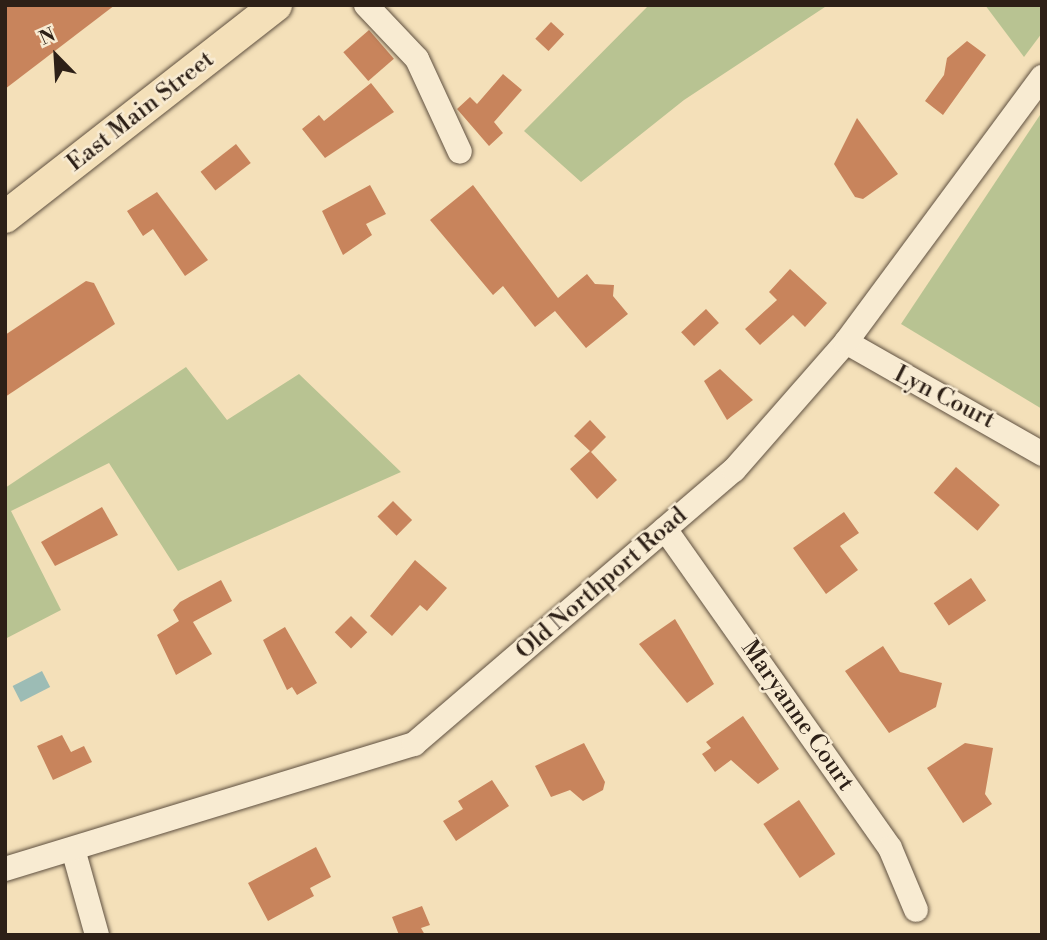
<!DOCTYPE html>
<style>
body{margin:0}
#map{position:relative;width:1047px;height:940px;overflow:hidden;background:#f4e0b9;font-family:"Libre Bodoni",serif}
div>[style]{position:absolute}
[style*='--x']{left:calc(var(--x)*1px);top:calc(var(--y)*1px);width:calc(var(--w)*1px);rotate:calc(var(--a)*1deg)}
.green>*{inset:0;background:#b8c392}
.water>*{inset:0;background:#9cbcb5;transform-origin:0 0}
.building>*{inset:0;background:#c8845c;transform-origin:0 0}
.roads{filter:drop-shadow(0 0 2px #5f5040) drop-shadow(0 0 2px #5f5040)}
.minor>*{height:24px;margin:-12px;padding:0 12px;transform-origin:12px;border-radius:12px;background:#f8ebd2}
.major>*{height:32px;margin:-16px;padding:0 16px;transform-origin:16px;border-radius:16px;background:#f4e0b9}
span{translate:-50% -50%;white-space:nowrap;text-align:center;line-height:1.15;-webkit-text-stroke:5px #f8ebd2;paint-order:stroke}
.street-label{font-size:24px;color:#2d2017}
.frame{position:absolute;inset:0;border:7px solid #2d2017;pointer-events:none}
.north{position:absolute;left:21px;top:21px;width:70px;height:70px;-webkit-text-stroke:5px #f8ebd2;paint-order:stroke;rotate:336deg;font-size:19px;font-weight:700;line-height:28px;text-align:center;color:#2d2017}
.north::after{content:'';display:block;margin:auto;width:24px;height:32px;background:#2d2017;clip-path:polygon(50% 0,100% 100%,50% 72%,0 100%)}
</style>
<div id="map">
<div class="green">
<i style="clip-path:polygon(649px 5px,828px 5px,684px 100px,581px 182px,524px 131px)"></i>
<i style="clip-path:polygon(985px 5px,1042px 5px,1042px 33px,1024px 57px)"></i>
<i style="clip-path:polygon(1042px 112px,1042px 409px,901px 324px)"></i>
<i style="clip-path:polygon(186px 367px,227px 420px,299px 374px,401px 472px,178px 571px,109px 463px,11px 511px,61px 610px,5px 639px,5px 488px)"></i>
</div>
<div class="water">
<i style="left:42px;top:671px;width:18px;height:33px;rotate:63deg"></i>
</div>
<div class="building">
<i style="clip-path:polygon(5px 5px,115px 5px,5px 89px)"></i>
<i style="left:551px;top:22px;width:18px;height:23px;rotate:43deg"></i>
<i style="left:369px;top:30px;width:38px;height:34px;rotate:49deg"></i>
<i style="clip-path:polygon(967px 41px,986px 55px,943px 115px,925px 101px,944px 75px,947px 58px)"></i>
<i style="clip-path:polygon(503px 74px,522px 90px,494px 122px,503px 133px,489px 146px,457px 109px,470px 97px,477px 104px)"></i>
<i style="clip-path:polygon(371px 83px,394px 112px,325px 158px,302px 129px,319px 115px,324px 121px)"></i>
<i style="clip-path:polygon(857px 118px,898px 174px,863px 199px,855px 197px,834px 164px)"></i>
<i style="left:236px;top:144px;width:24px;height:45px;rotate:52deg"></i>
<i style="clip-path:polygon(370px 185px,386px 214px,366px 224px,372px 235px,343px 255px,322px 211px)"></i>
<i style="clip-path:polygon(473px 185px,558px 298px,587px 274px,595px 284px,614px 285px,613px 296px,628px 314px,586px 348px,555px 311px,535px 327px,503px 286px,493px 295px,430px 220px)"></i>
<i style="clip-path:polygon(157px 192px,208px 260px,185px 276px,153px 229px,143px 236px,127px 211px)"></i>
<i style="clip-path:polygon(790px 269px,827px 303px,805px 327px,793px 315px,760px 345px,745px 329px,777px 300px,769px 292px)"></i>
<i style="clip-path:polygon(86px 281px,94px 283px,115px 324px,5px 397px,5px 335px)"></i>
<i style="left:706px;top:309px;width:19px;height:34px;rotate:47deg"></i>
<i style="clip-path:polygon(720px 369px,753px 400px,727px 420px,704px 381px)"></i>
<i style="clip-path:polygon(590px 420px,606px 437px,591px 452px,617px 480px,597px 499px,570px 469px,590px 451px,574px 436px)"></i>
<i style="left:956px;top:467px;width:58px;height:34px;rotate:41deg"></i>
<i style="left:393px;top:501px;width:27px;height:22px;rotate:45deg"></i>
<i style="clip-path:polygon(102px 507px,118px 535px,55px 566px,41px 542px)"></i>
<i style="clip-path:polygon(844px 512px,859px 533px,840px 546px,858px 570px,826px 594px,793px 548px)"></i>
<i style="clip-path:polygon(415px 560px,447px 588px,427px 611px,420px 605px,392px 636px,370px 616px)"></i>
<i style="left:971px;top:578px;width:27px;height:45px;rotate:56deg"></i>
<i style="clip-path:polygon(221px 580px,232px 601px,193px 622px,212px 654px,176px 675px,157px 635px,179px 621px,173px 610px,180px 602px)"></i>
<i style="left:351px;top:616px;width:23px;height:23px;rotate:45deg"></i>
<i style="clip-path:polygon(675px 619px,714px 684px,687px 703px,639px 644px)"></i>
<i style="clip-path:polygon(285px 627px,317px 683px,297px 695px,292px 687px,287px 690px,263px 640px)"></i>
<i style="clip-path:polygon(883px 646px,900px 672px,942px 683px,936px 707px,889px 733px,845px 671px)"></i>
<i style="clip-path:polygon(743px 716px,779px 769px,758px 784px,731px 760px,715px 772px,702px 754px,711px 748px,706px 742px)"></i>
<i style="clip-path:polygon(62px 735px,71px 752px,84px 746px,92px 762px,53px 780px,37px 746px)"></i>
<i style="clip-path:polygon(584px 743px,605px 782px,603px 790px,583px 801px,570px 790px,551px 797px,535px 766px)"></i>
<i style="clip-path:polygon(965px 743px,993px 748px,985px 794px,992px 804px,963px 823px,927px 768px)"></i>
<i style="clip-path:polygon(492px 780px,509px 806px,456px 841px,443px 821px,463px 809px,458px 801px)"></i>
<i style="left:799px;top:800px;width:65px;height:43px;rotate:56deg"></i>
<i style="clip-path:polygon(316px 847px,331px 877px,310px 888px,314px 896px,268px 921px,248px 883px)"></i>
<i style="clip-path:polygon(422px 906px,430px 925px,421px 928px,425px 935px,399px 935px,392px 917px)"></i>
</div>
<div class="roads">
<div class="minor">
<i style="--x:366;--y:5;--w:74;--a:46.6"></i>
<i style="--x:417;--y:59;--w:102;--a:65.2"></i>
<i style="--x:846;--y:342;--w:226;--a:29.7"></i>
<i style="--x:665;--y:529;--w:390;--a:54.8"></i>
<i style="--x:890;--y:848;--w:67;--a:67.2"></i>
<i style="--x:73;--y:849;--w:89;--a:74.4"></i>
<i style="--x:5;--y:869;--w:428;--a:-17"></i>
<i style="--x:414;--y:744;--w:421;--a:-40.6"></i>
<i style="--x:734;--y:470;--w:170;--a:-48.8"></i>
<i style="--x:846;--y:342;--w:330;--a:-53.5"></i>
</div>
<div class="major">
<i style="--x:5;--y:217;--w:344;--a:-38"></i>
</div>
</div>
<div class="street-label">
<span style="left:141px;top:112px;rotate:-38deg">East Main Street</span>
<span style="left:944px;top:398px;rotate:27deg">Lyn Court</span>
<span style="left:602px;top:584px;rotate:-41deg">Old Northport Road</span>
<span style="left:797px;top:716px;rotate:55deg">Maryanne Court</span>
</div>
<div class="frame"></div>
<div class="north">N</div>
</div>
